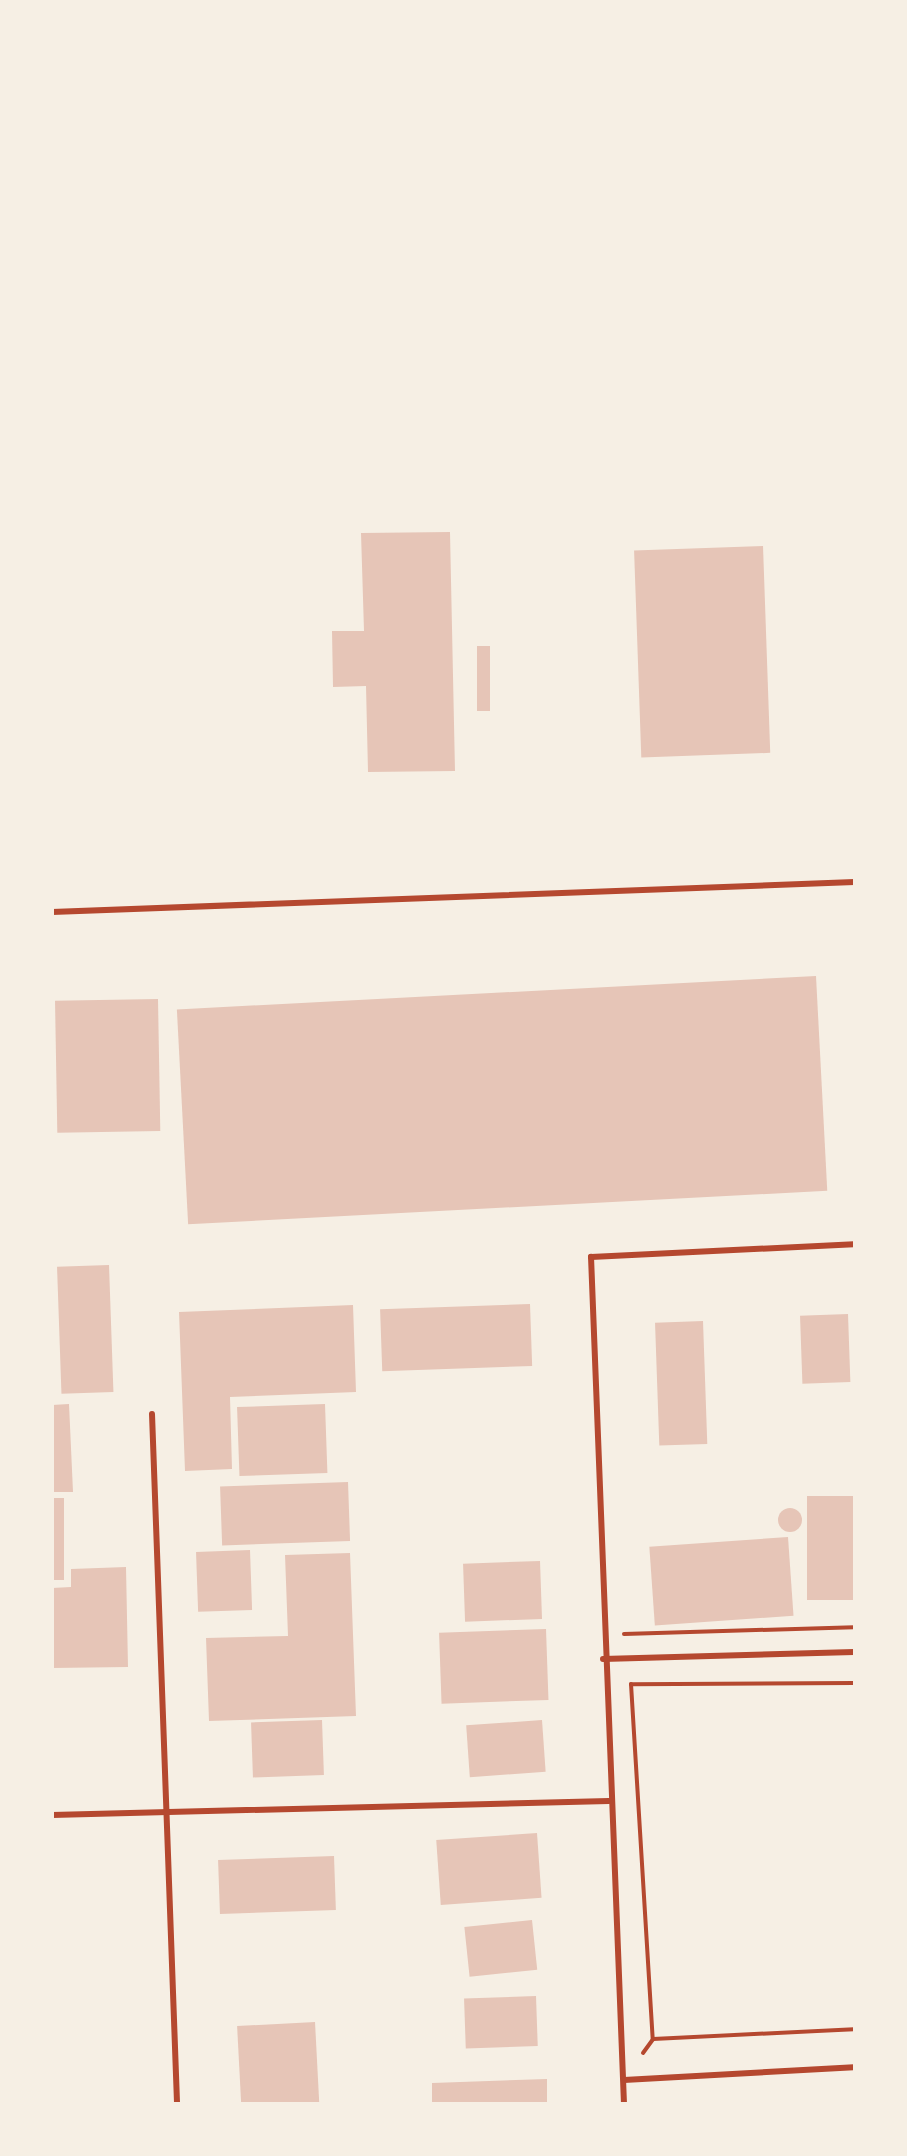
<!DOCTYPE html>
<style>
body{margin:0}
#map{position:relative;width:907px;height:2156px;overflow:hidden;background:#f6efe4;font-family:Signika,sans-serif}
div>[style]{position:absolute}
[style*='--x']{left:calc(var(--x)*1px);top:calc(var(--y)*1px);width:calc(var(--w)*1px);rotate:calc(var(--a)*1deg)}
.building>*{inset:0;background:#e6c5b7;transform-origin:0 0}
.round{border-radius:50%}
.path>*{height:4px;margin:-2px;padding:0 2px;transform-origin:2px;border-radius:2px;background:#b5482f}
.minor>*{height:6px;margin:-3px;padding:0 3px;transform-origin:3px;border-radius:3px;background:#b5482f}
span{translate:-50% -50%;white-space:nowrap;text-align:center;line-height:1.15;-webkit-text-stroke:4.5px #f6efe4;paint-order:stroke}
.frame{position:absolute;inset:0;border:54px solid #f6efe4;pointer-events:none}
</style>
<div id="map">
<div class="building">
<i style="clip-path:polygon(450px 532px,455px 771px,368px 772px,366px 686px,333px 687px,332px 631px,364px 631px,361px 533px)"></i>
<i style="left:763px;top:546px;width:207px;height:129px;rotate:88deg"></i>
<i style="left:477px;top:646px;width:13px;height:65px"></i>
<i style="left:816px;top:976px;width:215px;height:640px;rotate:87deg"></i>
<i style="left:158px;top:999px;width:132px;height:103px;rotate:89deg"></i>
<i style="left:109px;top:1265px;width:127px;height:52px;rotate:88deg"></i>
<i style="left:530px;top:1304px;width:62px;height:150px;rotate:88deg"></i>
<i style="clip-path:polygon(353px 1305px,356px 1392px,230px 1397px,232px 1469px,185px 1471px,179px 1312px)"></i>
<i style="left:848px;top:1314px;width:68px;height:48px;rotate:88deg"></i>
<i style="left:703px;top:1321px;width:123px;height:48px;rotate:88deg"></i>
<i style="clip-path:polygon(69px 1404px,73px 1492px,52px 1492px,52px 1405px)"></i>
<i style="left:325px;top:1404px;width:69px;height:88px;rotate:88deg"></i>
<i style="left:348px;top:1482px;width:59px;height:128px;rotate:88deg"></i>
<i style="left:854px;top:1496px;width:104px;height:47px;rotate:90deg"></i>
<i style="left:52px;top:1498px;width:12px;height:82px"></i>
<i class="round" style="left:778px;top:1508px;width:24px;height:24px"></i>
<i style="left:788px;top:1537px;width:79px;height:139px;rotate:86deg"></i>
<i style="left:250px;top:1550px;width:60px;height:54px;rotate:88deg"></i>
<i style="clip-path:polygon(350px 1553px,356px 1716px,209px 1721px,206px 1638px,288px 1636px,285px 1555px)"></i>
<i style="left:540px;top:1561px;width:58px;height:77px;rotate:88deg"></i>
<i style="clip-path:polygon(126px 1567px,128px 1667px,52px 1668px,52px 1588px,71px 1587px,71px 1569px)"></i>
<i style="left:546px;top:1629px;width:71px;height:107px;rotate:88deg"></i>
<i style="left:322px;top:1720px;width:55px;height:71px;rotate:88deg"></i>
<i style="left:542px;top:1720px;width:52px;height:76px;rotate:86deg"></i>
<i style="left:537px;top:1833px;width:65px;height:101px;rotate:86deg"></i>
<i style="left:334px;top:1856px;width:54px;height:116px;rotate:88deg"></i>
<i style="left:532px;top:1920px;width:50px;height:68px;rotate:84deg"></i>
<i style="left:536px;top:1996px;width:50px;height:72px;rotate:88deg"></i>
<i style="left:315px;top:2022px;width:82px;height:78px;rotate:87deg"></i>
<i style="clip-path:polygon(547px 2079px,547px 2104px,432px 2104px,432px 2083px)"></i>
</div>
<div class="path">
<i style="--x:624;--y:1634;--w:230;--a:-1.7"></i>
<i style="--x:854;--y:1683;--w:223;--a:179.7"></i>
<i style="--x:631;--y:1684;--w:356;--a:86.5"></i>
<i style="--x:653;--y:2039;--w:201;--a:-2.8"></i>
<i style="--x:643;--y:2053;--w:17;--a:-54"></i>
</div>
<div class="minor">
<i style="--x:52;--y:912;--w:803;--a:-2.14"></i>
<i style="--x:152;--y:1414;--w:690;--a:87.92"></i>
<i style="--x:603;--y:1659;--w:251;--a:-1.6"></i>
<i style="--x:52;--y:1815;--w:557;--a:-1.44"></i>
<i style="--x:624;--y:2080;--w:230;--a:-3.2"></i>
<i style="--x:624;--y:2104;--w:848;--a:-92.23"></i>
<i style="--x:591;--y:1257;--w:263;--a:-2.8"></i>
</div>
<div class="frame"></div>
</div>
